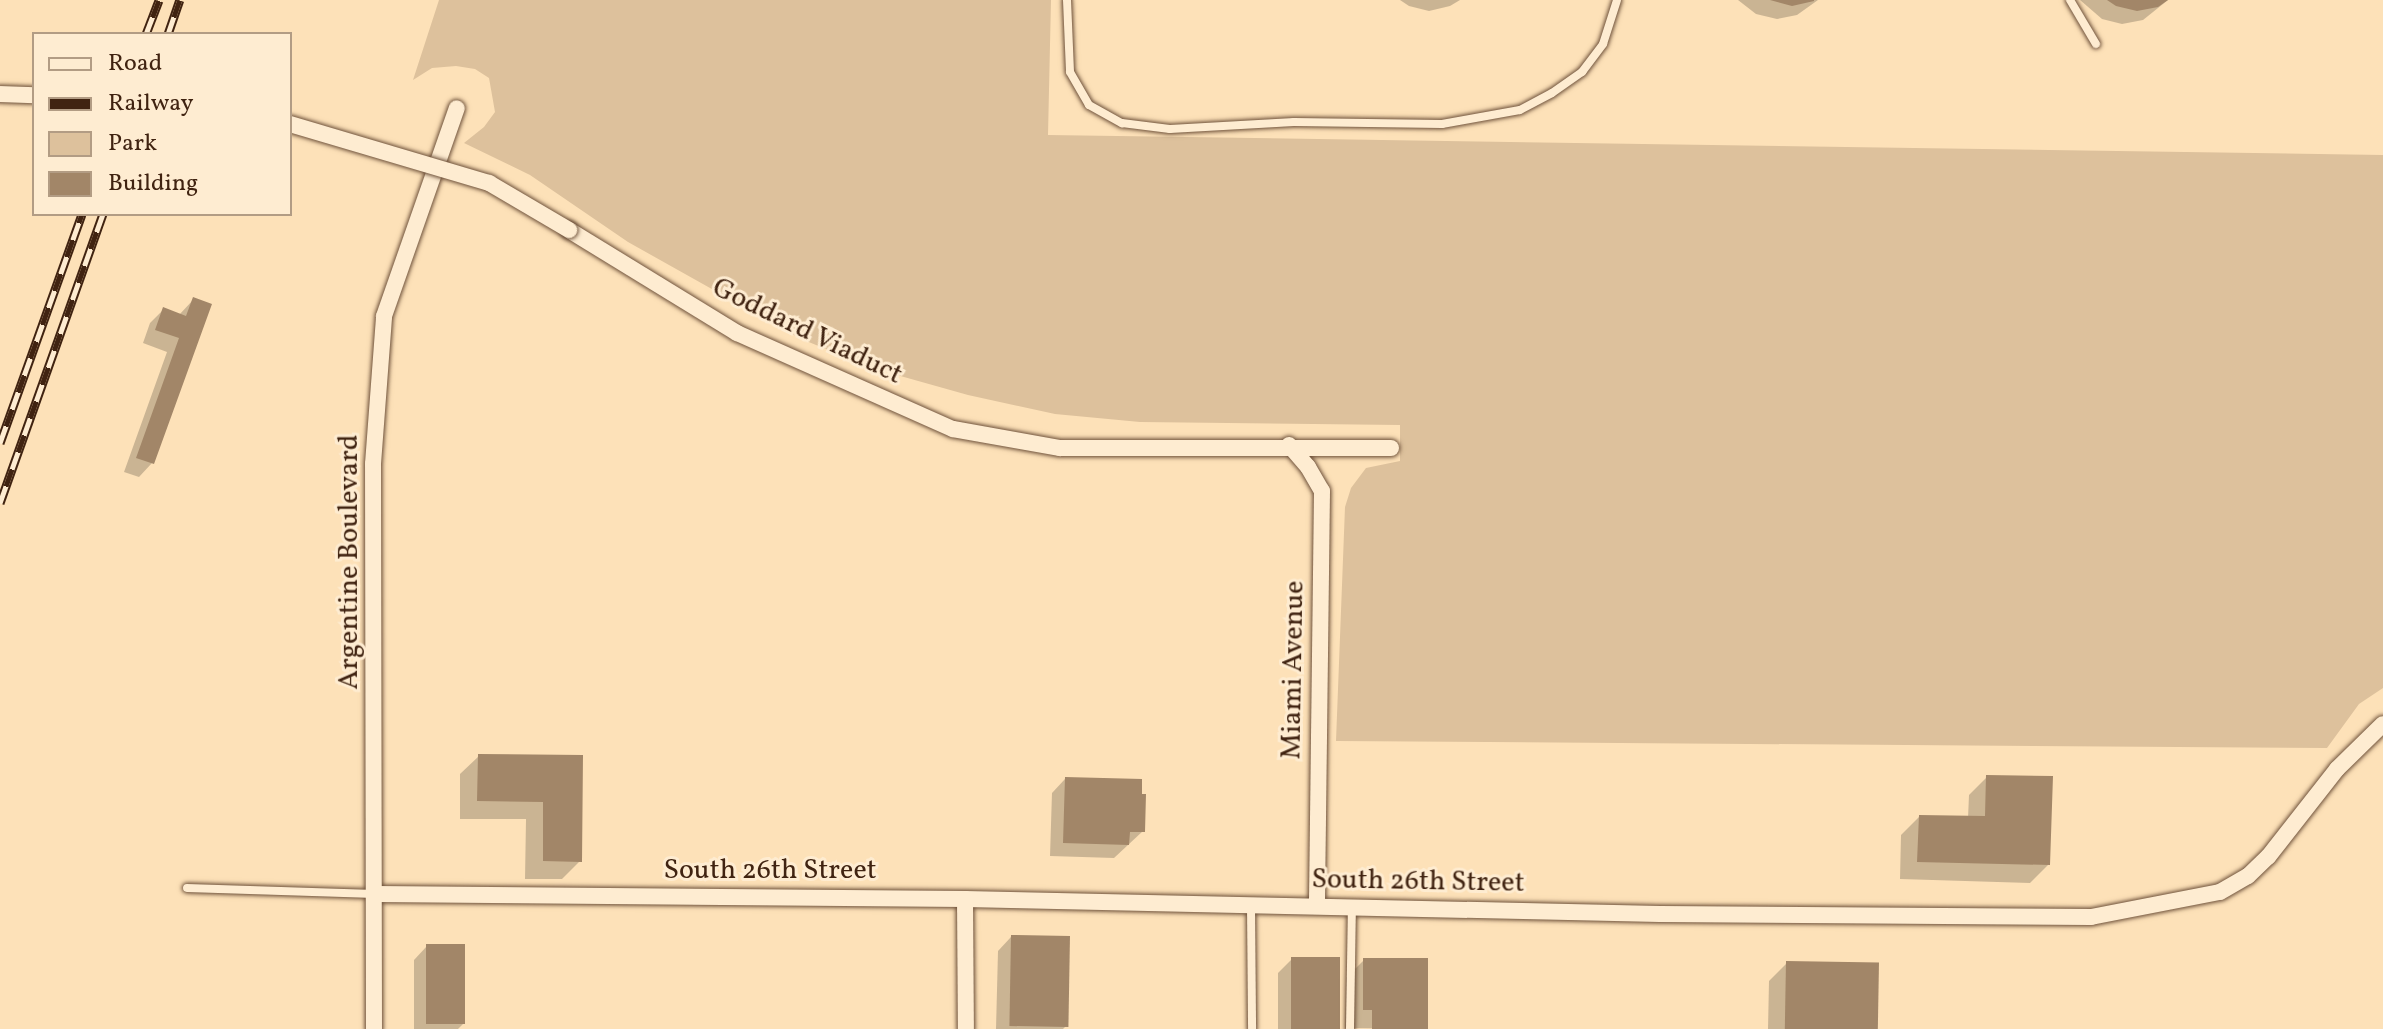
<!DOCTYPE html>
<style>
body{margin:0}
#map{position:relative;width:2383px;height:1029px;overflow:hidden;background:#fde1b8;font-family:Vollkorn,serif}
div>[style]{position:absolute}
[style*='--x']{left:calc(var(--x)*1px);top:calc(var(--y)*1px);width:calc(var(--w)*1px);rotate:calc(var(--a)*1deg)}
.green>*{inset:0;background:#ddc19c}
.shadow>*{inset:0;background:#0003}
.building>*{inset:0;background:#a28668;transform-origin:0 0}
.roads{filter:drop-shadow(0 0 2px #6f523b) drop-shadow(0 0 2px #6f523b)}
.service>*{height:8px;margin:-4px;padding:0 4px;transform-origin:4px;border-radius:4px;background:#feecd1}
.minor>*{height:16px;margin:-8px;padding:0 8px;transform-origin:8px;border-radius:8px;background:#feecd1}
.rail>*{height:9px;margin-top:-4.5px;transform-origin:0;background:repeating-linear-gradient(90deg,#feecd1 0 18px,#402311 0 36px);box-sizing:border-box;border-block:2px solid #402311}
.bridges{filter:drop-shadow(0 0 2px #6f523b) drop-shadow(0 0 2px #6f523b)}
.minor-bridge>*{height:16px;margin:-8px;padding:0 8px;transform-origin:8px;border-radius:8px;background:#feecd1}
span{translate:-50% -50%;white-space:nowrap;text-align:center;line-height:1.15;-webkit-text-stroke:6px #feecd1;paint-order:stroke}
.street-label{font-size:28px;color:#402311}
.legend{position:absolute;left:32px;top:32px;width:260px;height:184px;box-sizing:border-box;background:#feecd1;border:2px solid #b29c84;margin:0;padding:10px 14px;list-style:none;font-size:24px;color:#402311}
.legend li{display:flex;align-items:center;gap:16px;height:40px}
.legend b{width:40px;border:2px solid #b29c84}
</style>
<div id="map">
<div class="green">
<i style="clip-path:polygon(439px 0,1051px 0,1048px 135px,2383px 155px,2383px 688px,2359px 704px,2327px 748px,1336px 741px,1345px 507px,1351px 488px,1366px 468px,1400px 461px,1400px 425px,1140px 422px,1055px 414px,968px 395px,872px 368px,799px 338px,628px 242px,530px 175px,464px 143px,484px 127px,495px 112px,489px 78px,475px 69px,456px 66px,432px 68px,413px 80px)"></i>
</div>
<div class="shadow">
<i style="clip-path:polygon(1400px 0,1460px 0,1450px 6px,1429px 11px,1409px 6px)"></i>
<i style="clip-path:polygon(1738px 0,1818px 0,1797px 15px,1777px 19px,1756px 14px)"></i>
<i style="clip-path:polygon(2080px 0,2168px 0,2143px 20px,2122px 24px,2102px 19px)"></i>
<i style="clip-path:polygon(193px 300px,152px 463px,139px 477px,124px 472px,167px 352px,143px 343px,150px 323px,163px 310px,179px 315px)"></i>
<i style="clip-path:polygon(479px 756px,581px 757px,580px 861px,562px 879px,525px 879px,526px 819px,460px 819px,460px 774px)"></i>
<i style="clip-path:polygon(1987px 777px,2048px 865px,2030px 883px,1900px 879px,1901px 835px,1919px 817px,1968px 818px,1969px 795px)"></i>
<i style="clip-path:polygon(1065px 779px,1143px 831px,1114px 858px,1050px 856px,1052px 793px)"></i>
<i style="clip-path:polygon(1011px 937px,1066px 1026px,1063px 1029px,996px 1029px,998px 951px)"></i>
<i style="clip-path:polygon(427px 946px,464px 1023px,458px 1029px,414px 1029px,414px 960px)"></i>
<i style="clip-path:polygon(1292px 959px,1337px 1029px,1278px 1029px,1278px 973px)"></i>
<i style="clip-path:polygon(1364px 960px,1426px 1029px,1345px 1028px,1346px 978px)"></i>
<i style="clip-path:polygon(1787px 963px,1875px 1029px,1768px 1029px,1769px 981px)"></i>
</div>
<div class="building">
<i style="clip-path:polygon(1770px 0,1814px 0,1814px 1px,1792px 6px)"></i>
<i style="clip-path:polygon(2107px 0,2168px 0,2158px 7px,2137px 11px,2116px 6px)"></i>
<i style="clip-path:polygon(193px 297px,212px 304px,154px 464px,136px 458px,179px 338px,155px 330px,163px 307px,186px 316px)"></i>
<i style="clip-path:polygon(478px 754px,583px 755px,582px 862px,543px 861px,543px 802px,477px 801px)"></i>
<i style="clip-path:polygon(1986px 775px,2053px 776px,2050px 865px,1917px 862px,1919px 815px,1985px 816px)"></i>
<i style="clip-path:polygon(1065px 777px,1142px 779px,1142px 794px,1146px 794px,1145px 832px,1130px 832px,1129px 845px,1063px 843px)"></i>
<i style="left:1011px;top:935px;width:59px;height:91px;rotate:1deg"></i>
<i style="left:426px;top:944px;width:39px;height:80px"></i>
<i style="left:1291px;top:957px;width:49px;height:72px"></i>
<i style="clip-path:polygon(1363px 958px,1428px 958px,1428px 1029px,1372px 1029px,1372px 1010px,1363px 1010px)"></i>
<i style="left:1786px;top:961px;width:93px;height:68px;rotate:1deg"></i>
</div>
<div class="roads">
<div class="service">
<i style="--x:1067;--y:0;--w:72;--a:87.6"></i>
<i style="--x:1070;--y:72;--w:38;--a:60"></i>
<i style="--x:1089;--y:105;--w:38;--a:29"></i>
<i style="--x:1122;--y:123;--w:48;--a:7.1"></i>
<i style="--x:1170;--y:129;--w:124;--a:-3.2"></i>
<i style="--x:1294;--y:122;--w:148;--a:0.8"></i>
<i style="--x:1442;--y:124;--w:79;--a:-10.2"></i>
<i style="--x:1520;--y:110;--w:36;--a:-28"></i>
<i style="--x:1552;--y:93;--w:37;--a:-35"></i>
<i style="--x:1582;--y:72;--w:35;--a:-53"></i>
<i style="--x:1603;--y:44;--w:46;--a:-72.3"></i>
<i style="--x:2070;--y:0;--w:51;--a:59.4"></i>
<i style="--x:187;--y:888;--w:188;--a:1.8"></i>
<i style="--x:1251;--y:906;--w:123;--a:89.5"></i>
<i style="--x:1350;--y:1029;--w:121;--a:-89.1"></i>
</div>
<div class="minor">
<i style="--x:0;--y:94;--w:34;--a:2"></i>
<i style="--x:569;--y:230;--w:197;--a:31.5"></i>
<i style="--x:737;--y:333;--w:236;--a:24"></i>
<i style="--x:953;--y:429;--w:109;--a:10.1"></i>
<i style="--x:1060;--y:448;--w:331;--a:0"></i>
<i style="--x:1289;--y:445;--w:29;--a:49"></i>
<i style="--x:1308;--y:467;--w:28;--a:60"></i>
<i style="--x:1322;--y:491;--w:415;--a:90.7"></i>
<i style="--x:376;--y:894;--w:589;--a:0.49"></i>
<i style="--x:965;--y:899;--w:695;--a:1.24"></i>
<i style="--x:1660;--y:914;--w:431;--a:0.4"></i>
<i style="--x:2091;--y:917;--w:131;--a:-11"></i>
<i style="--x:2220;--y:892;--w:32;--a:-30"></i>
<i style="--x:2248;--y:876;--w:28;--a:-44"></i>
<i style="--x:2268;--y:857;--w:112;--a:-51.9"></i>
<i style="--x:2337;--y:769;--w:64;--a:-44.4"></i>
<i style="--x:965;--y:899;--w:130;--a:89.6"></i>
<i style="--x:374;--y:1029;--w:565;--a:-90.1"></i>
<i style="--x:373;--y:464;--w:148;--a:-85.7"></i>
<i style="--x:384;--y:316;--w:220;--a:-70.7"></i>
</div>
</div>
<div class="rail">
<i style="--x:146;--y:34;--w:36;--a:-69"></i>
<i style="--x:168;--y:34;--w:36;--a:-71"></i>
<i style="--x:0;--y:443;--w:243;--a:-70.3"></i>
<i style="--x:0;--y:503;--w:307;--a:-70.4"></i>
</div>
<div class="bridges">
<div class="minor-bridge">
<i style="--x:290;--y:124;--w:208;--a:16.5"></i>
<i style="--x:489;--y:183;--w:93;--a:30.4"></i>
</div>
</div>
<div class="street-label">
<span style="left:807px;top:332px;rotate:26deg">Goddard Viaduct</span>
<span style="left:350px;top:562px;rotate:-90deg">Argentine Boulevard</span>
<span style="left:1294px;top:670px;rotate:-89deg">Miami Avenue</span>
<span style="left:770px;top:871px">South 26th Street</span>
<span style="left:1418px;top:882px;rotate:1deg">South 26th Street</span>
</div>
<ul class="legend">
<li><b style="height:10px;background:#feecd1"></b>Road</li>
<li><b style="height:10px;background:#402311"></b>Railway</li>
<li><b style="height:22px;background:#ddc19c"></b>Park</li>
<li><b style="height:22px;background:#a28668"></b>Building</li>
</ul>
</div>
